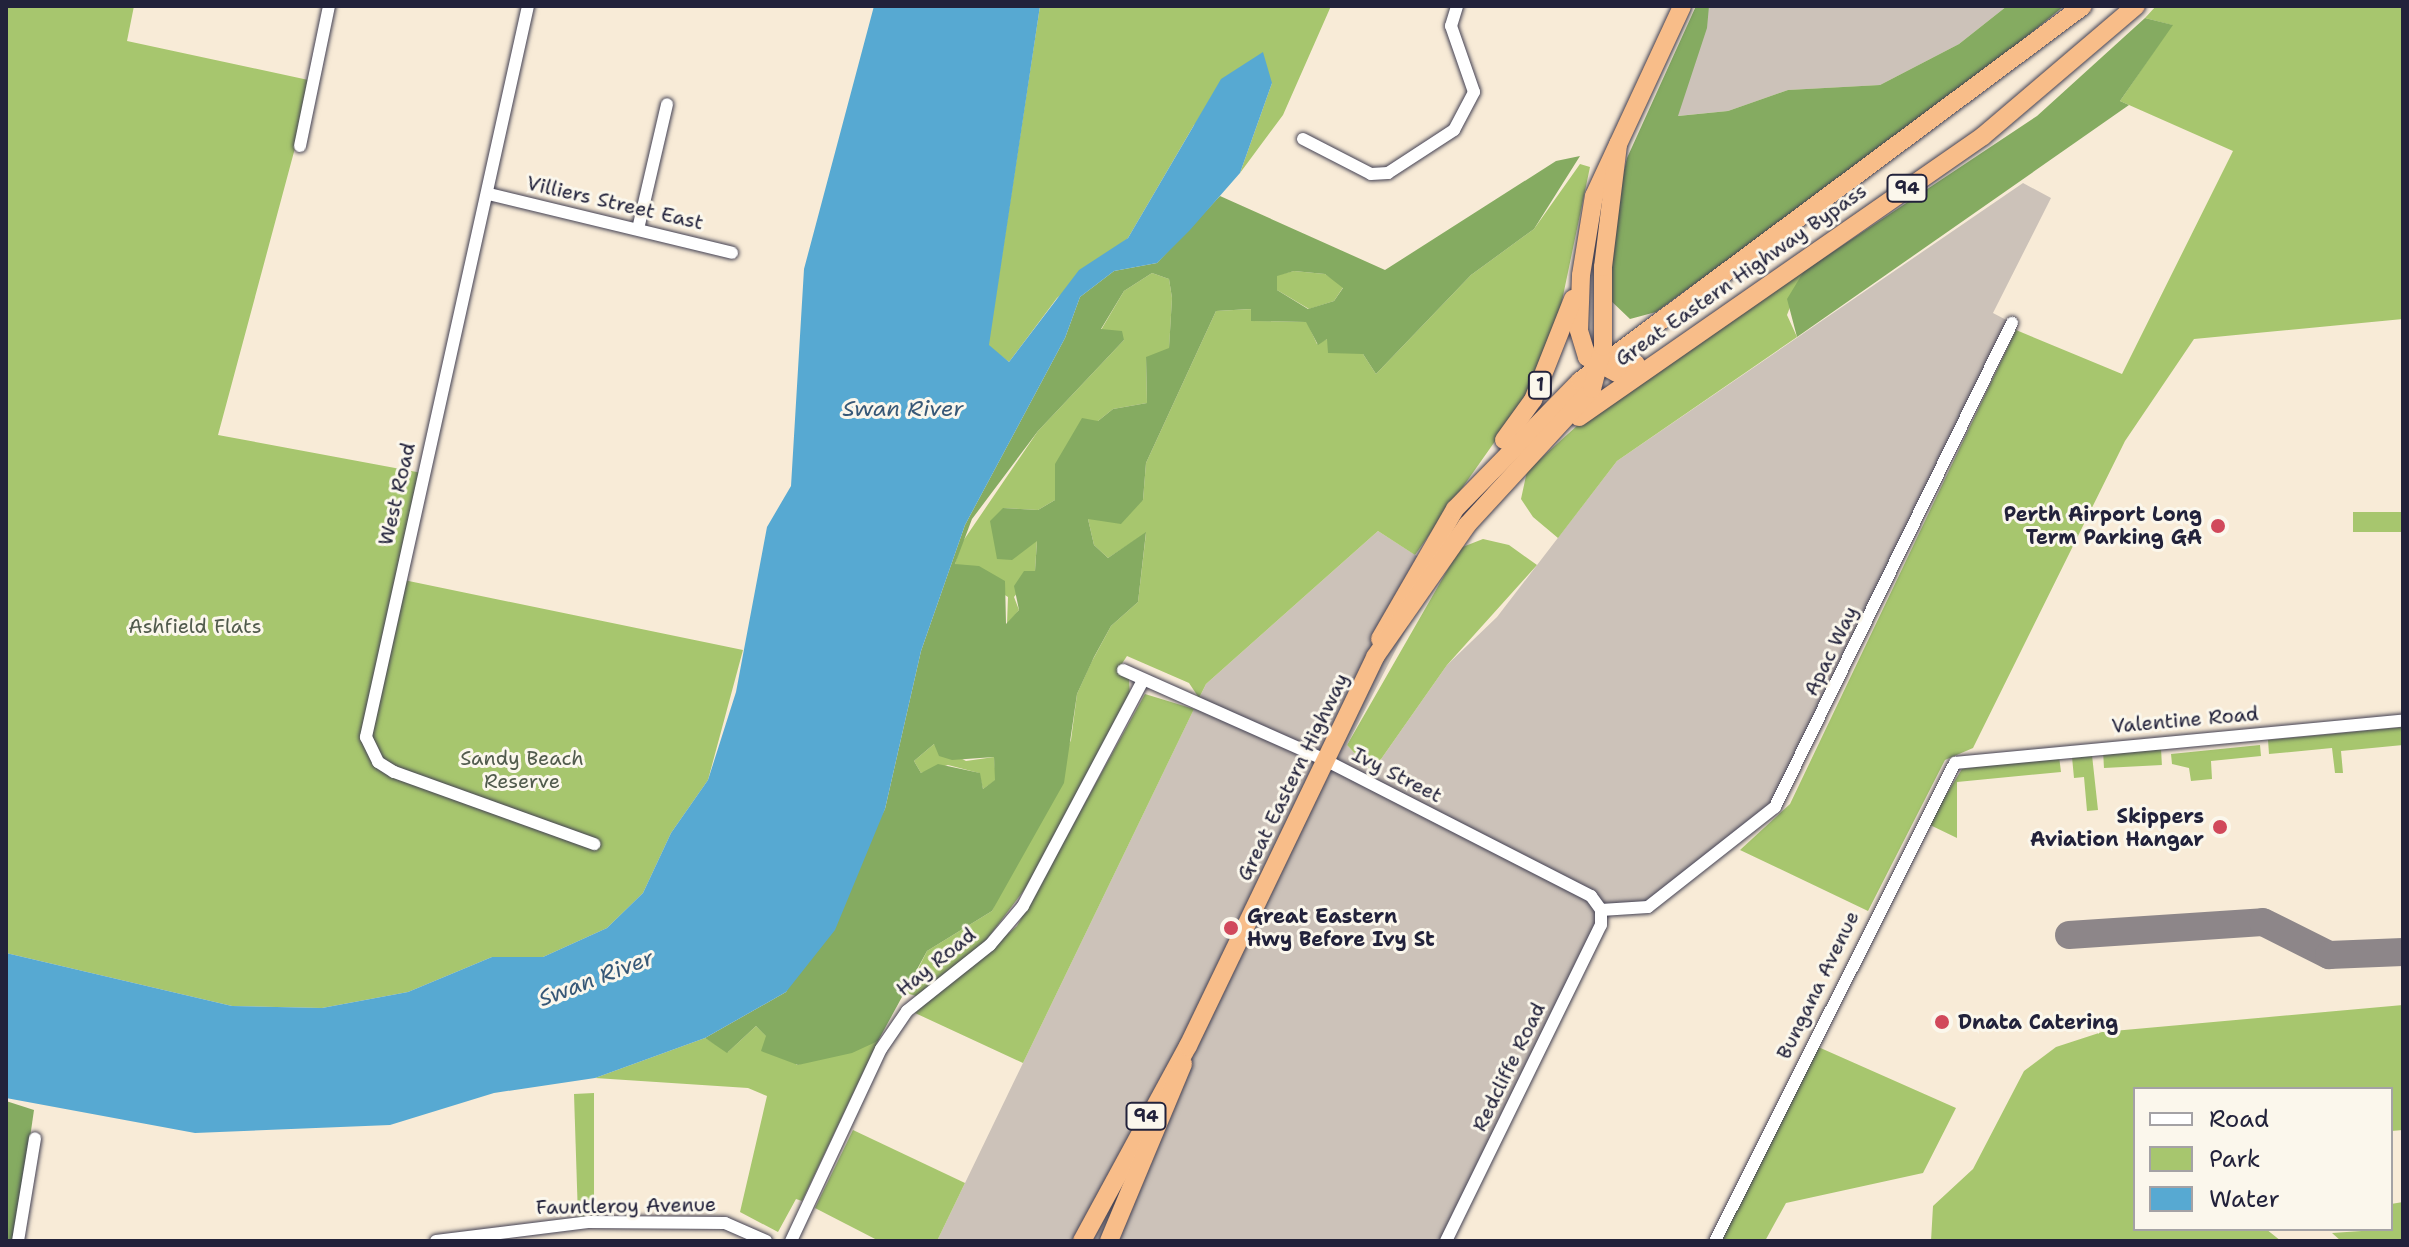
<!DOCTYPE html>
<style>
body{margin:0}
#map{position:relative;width:2409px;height:1247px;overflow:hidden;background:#f8ebd7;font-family:"Shantell Sans",sans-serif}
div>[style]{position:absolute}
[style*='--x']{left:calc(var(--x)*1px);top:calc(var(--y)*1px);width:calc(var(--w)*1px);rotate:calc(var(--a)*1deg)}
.industrial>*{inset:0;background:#ccc2b9}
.green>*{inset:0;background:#a7c66e;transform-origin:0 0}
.forest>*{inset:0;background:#85ab61}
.water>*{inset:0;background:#57a9d2}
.taxiway>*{height:28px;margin:-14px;padding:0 14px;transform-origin:14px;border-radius:14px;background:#8d8689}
.roads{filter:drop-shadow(0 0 2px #424052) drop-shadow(0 0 2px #424052)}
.minor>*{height:12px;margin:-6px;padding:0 6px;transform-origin:6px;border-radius:6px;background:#fff}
.highway>*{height:18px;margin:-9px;padding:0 9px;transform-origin:9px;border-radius:9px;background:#f8bd89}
.dots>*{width:22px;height:22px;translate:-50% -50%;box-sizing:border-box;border:4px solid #fbf7ec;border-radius:50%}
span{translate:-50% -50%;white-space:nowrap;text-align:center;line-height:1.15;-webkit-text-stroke:6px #fbf7ec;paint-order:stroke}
.shield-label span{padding:2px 6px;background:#fbf7ec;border:2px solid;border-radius:6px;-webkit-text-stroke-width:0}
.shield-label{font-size:18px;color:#22223b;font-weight:700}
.street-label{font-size:20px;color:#22223b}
.poi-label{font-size:20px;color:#22223b;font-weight:700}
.right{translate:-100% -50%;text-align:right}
.left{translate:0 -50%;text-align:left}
.park-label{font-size:20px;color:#515b4d}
.water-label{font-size:22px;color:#375877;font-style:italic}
.frame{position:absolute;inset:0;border:8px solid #22223b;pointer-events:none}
.legend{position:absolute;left:2133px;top:1087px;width:260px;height:144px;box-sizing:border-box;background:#fbf7ec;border:2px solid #a4a2a5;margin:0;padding:10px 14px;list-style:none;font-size:24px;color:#22223b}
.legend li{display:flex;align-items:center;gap:16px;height:40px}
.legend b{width:40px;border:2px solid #a4a2a5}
</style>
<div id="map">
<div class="industrial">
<i style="clip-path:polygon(1709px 6px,2007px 6px,1959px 44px,1880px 85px,1788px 90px,1728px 111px,1677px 116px)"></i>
<i style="clip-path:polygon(2023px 183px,2051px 198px,1993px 313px,2012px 323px,1775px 807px,1658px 900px,1602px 910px,1446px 1241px,937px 1241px,1206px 684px,1378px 531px,1437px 569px,1347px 745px,1372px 772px,1447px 665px,1497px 617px,1617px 461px)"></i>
</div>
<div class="green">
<i style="clip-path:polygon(6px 6px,134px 6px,127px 41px,313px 81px,218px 435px,422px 473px,399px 579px,743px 650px,708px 780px,671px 833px,643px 893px,607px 928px,543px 957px,492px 957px,408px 992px,322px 1008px,232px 1006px,6px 953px)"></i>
<i style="clip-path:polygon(1040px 6px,1331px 6px,1283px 115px,1240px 173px,1272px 83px,1194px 125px,1128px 238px,1057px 298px,1009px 362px,988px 346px)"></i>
<i style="clip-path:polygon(2156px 6px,2403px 6px,2403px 319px,2194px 339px,2125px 441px,1973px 748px,1945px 760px,1868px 911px,1740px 850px,1790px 804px,2016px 330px,2122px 374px,2233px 151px,2120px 101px,2172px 25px,2145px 18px)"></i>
<i style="clip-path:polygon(1580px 164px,1590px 167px,1554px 339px,1529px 393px,1415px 555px,1378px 531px,1206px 684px,1199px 698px,1189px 683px,1127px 656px,1117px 671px,1129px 678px,1130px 699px,1031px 881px,984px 943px,916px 996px,906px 993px,927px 951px,992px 911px,1071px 740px,1077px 694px,1091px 663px,1111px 626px,1138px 602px,1146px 533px,1108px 558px,1094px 545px,1088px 519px,1143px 500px,1146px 463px,1216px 311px,1252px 309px,1252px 321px,1307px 322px,1317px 344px,1327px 339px,1363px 354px,1376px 374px,1471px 275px,1534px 229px)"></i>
<i style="clip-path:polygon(1294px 271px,1325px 274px,1344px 286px,1334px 301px,1309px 309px,1277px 290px,1277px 275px)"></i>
<i style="clip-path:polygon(1804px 271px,1787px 315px,1797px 337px,1617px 461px,1558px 538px,1533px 517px,1521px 499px,1527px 471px,1590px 414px)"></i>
<i style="clip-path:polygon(1152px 273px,1169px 279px,1172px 298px,1169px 349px,1146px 358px,1147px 403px,1113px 409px,1098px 421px,1055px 500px,1038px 510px,1003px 508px,1028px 542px,1037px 540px,1035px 571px,1014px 597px,1019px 610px,1007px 624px,1008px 597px,955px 564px,961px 544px,1038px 431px,1124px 340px,1101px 330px,1124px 291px)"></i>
<i style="left:2403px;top:512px;width:20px;height:50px;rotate:90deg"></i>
<i style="clip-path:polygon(1483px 539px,1509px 545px,1537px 565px,1447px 665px,1372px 772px,1347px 745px,1460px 548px)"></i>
<i style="clip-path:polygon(1145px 694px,1194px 709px,1023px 1063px,915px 1013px,1017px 926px)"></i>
<i style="clip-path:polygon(2403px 727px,2403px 745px,2341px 751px,2343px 773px,2335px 773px,2332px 748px,2269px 754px,2268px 740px)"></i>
<i style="clip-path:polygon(934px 744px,966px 761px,994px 757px,996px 780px,983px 789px,979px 773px,948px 765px,921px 773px,914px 761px)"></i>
<i style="clip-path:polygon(2260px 745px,2261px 756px,2211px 761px,2212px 779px,2191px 781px,2189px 768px,2172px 764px,2171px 754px)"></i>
<i style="left:2161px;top:748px;width:17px;height:58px;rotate:87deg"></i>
<i style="clip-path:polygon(2092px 755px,2098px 810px,2087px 811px,2084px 777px,2074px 778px,2072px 757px)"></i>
<i style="clip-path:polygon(2059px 756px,2061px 772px,1957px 782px,1957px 838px,1928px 824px,1962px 769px)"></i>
<i style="clip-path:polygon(2403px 1005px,2403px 1130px,2391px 1131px,2391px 1089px,2135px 1089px,2135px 1229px,2266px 1229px,2281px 1241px,1931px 1241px,1933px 1206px,1973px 1169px,2024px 1071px,2056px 1047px,2102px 1032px)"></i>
<i style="clip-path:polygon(756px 1026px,797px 1065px,878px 1041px,802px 1201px,796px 1199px,778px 1232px,740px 1212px,767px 1096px,748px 1088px,595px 1078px,705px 1038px,728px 1052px)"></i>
<i style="clip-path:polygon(1816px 1046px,1956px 1108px,1923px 1173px,1786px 1203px,1765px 1241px,1721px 1241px)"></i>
<i style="clip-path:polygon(594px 1093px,594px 1215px,578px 1217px,574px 1094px)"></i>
<i style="clip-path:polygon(853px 1130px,965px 1183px,937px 1241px,879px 1241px,815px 1208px)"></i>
<i style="clip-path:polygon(2403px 1202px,2403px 1241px,2341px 1241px,2332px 1233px,2391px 1229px,2391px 1204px)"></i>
</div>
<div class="forest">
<i style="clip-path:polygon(1696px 6px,1709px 6px,1707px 28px,1678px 116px,1728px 111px,1788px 90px,1880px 85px,1959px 44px,2007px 6px,2064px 6px,1953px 97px,1656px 312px,1630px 319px,1608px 298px,1613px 217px,1627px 158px)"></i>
<i style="clip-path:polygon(2145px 18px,2173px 25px,2120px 101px,2129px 105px,1797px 337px,1787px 299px,1804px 271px,2037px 116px)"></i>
<i style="clip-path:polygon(evenodd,1580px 156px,1534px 229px,1471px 275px,1376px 374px,1363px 354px,1328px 353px,1327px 339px,1318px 345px,1306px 322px,1251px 321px,1251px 309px,1216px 311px,1146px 463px,1143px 500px,1121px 524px,1088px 519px,1094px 545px,1108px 558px,1146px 532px,1138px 602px,1111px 626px,1094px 657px,1077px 694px,1064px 783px,992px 911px,927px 951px,878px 1041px,852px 1053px,798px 1065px,761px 1051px,766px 1036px,756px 1026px,727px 1053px,705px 1038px,786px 992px,885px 809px,921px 651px,965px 525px,1065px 338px,1080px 297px,1114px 271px,1157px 263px,1220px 196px,1385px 270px,1556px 161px,1580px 156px,1294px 271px,1325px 274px,1343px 288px,1334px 301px,1308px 309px,1277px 290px,1277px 276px,1294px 271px,1580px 156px,1152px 273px,1169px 279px,1172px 298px,1169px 348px,1146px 357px,1147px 403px,1113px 409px,1098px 421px,1082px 418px,1055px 464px,1055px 500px,1038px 510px,1003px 508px,990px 521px,997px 559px,1012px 560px,1037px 541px,1035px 571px,1024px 571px,1014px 586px,1019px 610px,1006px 624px,1005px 581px,979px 566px,955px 564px,972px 519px,1038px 431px,1124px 340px,1122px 331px,1101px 329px,1124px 291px,1152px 273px,1580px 156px,934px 744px,939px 756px,952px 760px,994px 757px,995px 780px,983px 789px,980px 773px,938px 764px,921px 773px,914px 761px,934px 744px)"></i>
<i style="clip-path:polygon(6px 1101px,34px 1110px,15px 1241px,6px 1241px)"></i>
</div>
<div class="water">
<i style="clip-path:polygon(874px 6px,1040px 6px,989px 345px,1009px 362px,1079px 270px,1128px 238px,1221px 79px,1263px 52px,1272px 83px,1240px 173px,1190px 230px,1157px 263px,1114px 271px,1080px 297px,1065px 338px,965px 525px,921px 651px,885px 809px,835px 930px,786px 992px,705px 1038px,595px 1078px,494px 1093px,390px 1125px,195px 1133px,6px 1098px,6px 953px,232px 1006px,322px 1008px,408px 992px,492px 957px,543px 957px,607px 928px,643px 893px,671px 833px,708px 780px,736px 692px,767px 527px,791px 486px,804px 269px)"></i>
</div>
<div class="taxiway">
<i style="--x:2069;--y:935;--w:194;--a:-3.8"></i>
<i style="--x:2263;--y:922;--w:74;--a:26.6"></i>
<i style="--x:2329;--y:955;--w:74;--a:-2.3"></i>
</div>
<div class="roads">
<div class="minor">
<i style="--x:528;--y:6;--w:749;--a:102.5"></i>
<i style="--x:366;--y:737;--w:28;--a:64"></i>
<i style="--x:378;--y:762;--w:19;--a:32"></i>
<i style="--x:394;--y:772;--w:213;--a:19.8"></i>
<i style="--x:1303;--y:139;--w:76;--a:27.2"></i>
<i style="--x:1371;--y:174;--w:17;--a:-3"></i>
<i style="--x:1388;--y:173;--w:79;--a:-33.1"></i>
<i style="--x:1454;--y:130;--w:43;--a:-62.2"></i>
<i style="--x:1474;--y:92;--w:70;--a:-109.2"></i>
<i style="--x:1451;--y:26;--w:21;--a:-73"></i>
<i style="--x:300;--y:146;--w:143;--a:-78.3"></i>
<i style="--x:489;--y:194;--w:250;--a:13.6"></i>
<i style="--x:638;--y:229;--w:128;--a:-76.9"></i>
<i style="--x:1123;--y:670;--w:221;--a:24"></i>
<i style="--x:1325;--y:760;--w:299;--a:27.1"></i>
<i style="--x:1591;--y:896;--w:17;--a:54"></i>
<i style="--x:1601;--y:910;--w:47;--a:-3.7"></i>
<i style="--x:1648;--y:907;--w:162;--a:-38.2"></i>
<i style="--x:1775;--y:807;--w:539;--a:-63.91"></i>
<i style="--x:18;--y:1241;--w:104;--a:-80.6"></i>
<i style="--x:436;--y:1241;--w:153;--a:-7.1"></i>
<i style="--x:588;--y:1222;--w:137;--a:0.4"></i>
<i style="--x:725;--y:1223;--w:45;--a:23.7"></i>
<i style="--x:791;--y:1241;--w:212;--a:-64.9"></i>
<i style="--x:881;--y:1049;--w:46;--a:-55.6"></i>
<i style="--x:907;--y:1011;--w:106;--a:-38.5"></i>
<i style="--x:990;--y:945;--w:51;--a:-49.8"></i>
<i style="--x:1023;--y:906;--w:256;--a:-62"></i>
<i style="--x:1446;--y:1241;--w:352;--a:-63.9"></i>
<i style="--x:1601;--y:925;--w:15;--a:-90"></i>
<i style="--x:1715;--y:1241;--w:535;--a:-63.34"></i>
<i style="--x:1955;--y:763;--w:450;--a:-5.4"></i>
</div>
<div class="highway">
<i style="--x:1636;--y:364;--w:21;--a:155"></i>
<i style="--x:1617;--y:373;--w:34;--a:-152"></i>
<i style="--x:1587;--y:357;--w:28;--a:-107"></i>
<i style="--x:1579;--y:330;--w:55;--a:-87.9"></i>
<i style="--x:1581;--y:275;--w:80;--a:-80.7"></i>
<i style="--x:1594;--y:196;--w:209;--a:-65.1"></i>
<i style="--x:1579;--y:417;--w:492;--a:-34.8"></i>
<i style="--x:1983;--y:136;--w:201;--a:-40.4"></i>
<i style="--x:1504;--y:440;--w:49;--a:-54.1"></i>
<i style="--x:1533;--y:400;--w:109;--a:-68.4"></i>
<i style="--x:1380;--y:639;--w:150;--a:-60"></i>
<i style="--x:1455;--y:509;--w:179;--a:-45.7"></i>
<i style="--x:1580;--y:381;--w:627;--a:-36.71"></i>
<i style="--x:1082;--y:1241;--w:222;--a:-61.5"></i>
<i style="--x:1188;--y:1046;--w:432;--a:-64.3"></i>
<i style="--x:1375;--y:657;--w:161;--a:-55.1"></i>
<i style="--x:1467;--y:525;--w:185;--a:-47.4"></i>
<i style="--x:1592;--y:389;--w:43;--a:-75.3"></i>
<i style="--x:1603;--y:347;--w:80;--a:-90"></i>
<i style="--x:1603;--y:267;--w:124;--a:-83"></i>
<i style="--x:1109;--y:1241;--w:192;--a:-67.3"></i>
</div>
</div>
<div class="dots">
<i style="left:2218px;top:526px;background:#d1495b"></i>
<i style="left:2220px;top:827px;background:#d1495b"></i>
<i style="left:1231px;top:928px;background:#d1495b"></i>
<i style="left:1942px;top:1022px;background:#d1495b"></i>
</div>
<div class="shield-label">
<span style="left:1907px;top:188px">94</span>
<span style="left:1540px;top:385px">1</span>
<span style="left:1146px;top:1116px">94</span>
</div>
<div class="street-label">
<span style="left:615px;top:203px;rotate:13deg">Villiers Street East</span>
<span style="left:1741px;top:275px;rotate:-35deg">Great Eastern Highway Bypass</span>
<span style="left:397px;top:494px;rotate:-77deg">West Road</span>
<span style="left:1831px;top:651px;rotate:-64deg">Apac Way</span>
<span style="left:2185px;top:720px;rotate:-5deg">Valentine Road</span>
<span style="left:1397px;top:775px;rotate:27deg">Ivy Street</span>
<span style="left:1293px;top:777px;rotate:-64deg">Great Eastern Highway</span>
<span style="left:936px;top:962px;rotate:-39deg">Hay Road</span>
<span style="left:1818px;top:985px;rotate:-64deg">Bungana Avenue</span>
<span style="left:1509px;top:1067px;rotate:-64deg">Redcliffe Road</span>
<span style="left:626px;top:1206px;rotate:-1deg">Fauntleroy Avenue</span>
</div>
<div class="poi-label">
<span class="right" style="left:2202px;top:526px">Perth Airport Long<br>Term Parking GA</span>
<span class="right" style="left:2204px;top:828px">Skippers<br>Aviation Hangar</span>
<span class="left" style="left:1247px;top:928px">Great Eastern<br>Hwy Before Ivy St</span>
<span class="left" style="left:1958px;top:1022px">Dnata Catering</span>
</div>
<div class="park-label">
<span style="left:195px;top:626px">Ashfield Flats</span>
<span style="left:522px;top:770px">Sandy Beach<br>Reserve</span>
</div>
<div class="water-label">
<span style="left:903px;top:409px">Swan River</span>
<span style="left:596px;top:978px;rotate:-21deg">Swan River</span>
</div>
<div class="frame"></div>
<ul class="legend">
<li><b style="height:10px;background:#fff"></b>Road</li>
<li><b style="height:22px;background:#a7c66e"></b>Park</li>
<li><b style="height:22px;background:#57a9d2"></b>Water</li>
</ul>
</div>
